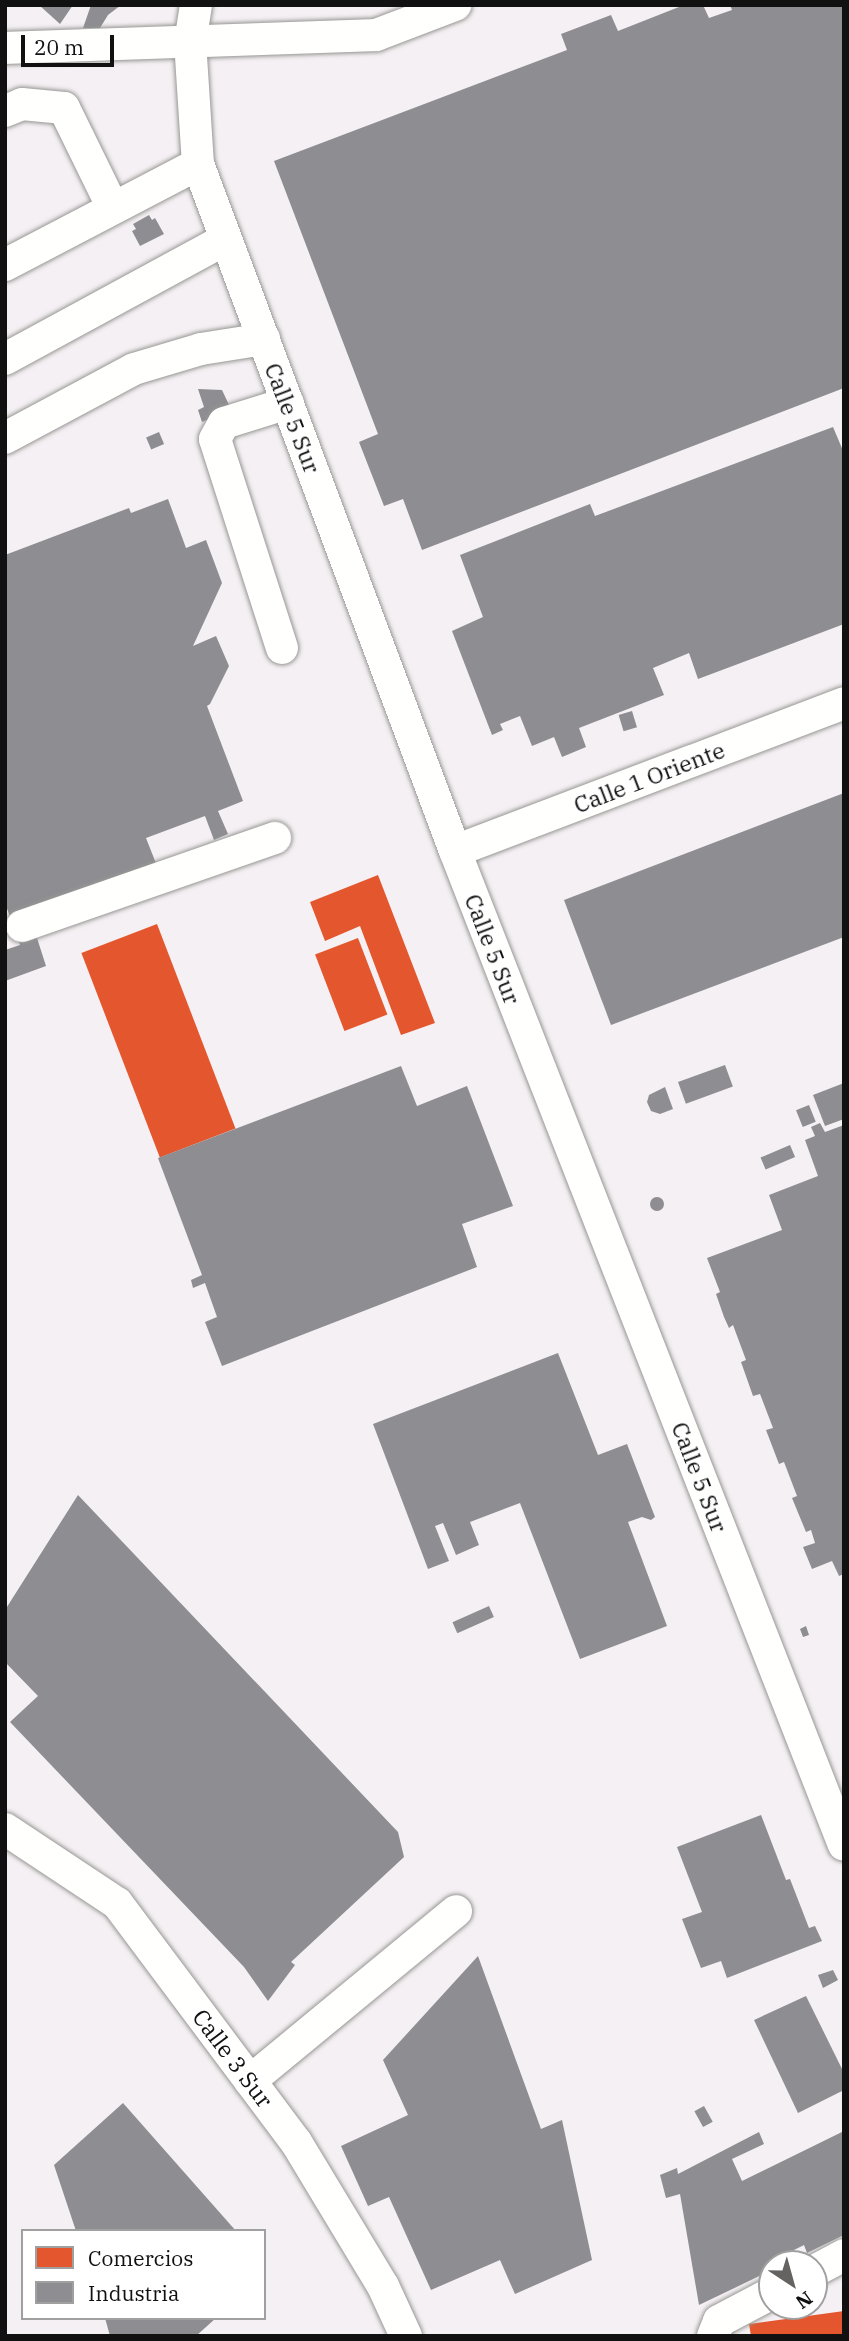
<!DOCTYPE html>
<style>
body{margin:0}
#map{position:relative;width:849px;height:2341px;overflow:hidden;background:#fdfcf7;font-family:"IBM Plex Serif",serif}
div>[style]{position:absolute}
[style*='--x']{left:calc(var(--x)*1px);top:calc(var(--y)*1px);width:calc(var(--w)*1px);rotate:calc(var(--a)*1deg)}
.industrial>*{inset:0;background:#f5f0f3}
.shops>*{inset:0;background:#e4572e;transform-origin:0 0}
.industry>*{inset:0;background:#8d8d92;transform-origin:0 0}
.round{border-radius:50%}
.roads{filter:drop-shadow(0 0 2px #979795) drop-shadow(0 0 2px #979795)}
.minor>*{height:32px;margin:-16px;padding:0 16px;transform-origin:16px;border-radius:16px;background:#fffffe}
span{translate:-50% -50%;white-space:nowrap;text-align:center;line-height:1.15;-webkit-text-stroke:7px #fff;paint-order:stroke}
.street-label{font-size:23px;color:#111}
.frame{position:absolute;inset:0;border:7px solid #111;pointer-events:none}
.legend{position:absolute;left:21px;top:2229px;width:245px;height:91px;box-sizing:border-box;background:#fff;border:2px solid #a0a0a0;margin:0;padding:9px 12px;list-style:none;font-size:21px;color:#111}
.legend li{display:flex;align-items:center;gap:14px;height:35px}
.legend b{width:35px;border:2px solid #a0a0a0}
.north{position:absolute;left:758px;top:2250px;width:70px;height:70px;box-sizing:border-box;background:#fff;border:2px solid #a0a0a0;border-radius:50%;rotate:144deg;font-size:19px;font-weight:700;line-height:28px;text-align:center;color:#111}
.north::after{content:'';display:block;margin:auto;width:24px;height:32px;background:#646362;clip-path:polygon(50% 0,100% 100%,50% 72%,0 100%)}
.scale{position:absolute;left:21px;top:35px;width:93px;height:32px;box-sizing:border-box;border:4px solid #111;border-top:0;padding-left:9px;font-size:21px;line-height:24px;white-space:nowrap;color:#111;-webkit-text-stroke:5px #fff;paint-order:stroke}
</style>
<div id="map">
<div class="industrial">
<i style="clip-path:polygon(evenodd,5px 5px,844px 5px,844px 2336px,5px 2336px,5px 5px,23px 2231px,264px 2231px,264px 2318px,23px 2318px,23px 2231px,5px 5px,772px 2264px,814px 2264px,814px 2306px,772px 2306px,772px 2264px)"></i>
</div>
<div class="shops">
<i style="clip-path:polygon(378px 875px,435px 1023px,401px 1035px,360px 926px,325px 941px,310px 902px)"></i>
<i style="left:157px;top:924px;width:219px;height:81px;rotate:69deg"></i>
<i style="left:358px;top:938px;width:82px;height:46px;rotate:69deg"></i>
<i style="clip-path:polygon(844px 2311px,844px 2336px,751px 2336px,749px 2324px)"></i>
</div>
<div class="industry">
<i style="clip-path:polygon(39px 5px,73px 5px,60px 24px)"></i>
<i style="clip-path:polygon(91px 5px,121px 5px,108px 15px,100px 28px,83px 28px)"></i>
<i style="clip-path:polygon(684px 5px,703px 5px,709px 18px,732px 10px,730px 5px,844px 5px,844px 388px,422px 550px,403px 499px,384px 506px,359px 442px,378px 434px,274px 161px,567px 50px,561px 34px,611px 15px,618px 31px)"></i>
<i style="clip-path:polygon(149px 215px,152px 220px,155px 218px,164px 234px,140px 246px,132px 231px,136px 229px,133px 224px)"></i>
<i style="clip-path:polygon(198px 389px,222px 390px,230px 407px,228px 411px,202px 422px,198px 410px,204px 407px)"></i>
<i style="clip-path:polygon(833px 427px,844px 453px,844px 624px,698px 679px,689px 653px,653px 668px,664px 695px,579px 728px,586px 747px,562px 757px,554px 737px,532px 746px,520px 716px,500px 724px,503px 730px,492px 735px,452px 631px,483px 617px,460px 555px,590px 504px,595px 516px)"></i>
<i style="left:159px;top:432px;width:13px;height:14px;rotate:67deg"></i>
<i style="clip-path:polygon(168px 499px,186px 548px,206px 540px,222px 583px,193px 646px,216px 636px,229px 666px,210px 704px,207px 706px,243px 801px,218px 811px,228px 834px,214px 840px,205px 816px,146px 838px,159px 871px,21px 922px,26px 942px,37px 938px,46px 966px,5px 981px,5px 950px,20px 945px,5px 903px,5px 555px,129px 508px,131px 513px)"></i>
<i style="left:632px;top:711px;width:17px;height:14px;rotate:73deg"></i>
<i style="clip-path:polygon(844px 793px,844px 937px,611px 1025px,564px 900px)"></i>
<i style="left:725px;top:1065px;width:23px;height:50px;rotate:70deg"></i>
<i style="clip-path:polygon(401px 1066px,417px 1106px,467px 1086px,513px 1206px,462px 1224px,477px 1267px,222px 1366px,205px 1322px,217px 1317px,205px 1283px,193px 1288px,191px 1280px,202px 1275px,158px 1158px)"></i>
<i style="clip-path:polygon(844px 1083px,844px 1119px,825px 1126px,813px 1095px)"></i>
<i style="clip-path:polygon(665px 1087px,673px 1109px,660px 1114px,651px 1111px,647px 1102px,649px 1095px)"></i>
<i style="left:809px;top:1105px;width:18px;height:14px;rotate:68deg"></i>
<i style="clip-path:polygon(820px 1123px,825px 1132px,844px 1125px,844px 1574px,839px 1576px,832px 1561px,812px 1569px,803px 1547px,815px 1543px,811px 1530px,806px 1532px,792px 1498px,797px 1496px,784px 1462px,779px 1464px,766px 1430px,773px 1428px,760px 1394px,753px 1396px,741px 1362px,746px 1360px,733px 1325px,729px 1328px,724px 1317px,716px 1294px,720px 1292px,707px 1258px,782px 1230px,769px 1195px,818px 1176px,805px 1140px,815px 1136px,811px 1127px)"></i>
<i style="left:790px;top:1145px;width:13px;height:32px;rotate:67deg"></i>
<i class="round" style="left:650px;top:1197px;width:14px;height:14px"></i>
<i style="clip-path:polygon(558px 1353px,598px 1455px,627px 1444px,655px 1517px,651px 1520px,642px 1517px,628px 1522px,667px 1626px,580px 1659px,520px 1503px,470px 1522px,479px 1545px,456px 1555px,443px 1523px,435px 1526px,449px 1561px,428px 1569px,373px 1424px)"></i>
<i style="clip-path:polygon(78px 1495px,398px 1832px,404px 1857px,291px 1962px,295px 1965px,268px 2001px,244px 1967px,10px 1722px,38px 1696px,5px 1662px,5px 1610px)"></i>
<i style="left:489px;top:1606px;width:12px;height:40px;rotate:66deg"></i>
<i style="clip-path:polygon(806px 1626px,809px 1635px,803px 1637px,800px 1629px)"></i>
<i style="clip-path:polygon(761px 1815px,786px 1880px,790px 1879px,809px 1928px,815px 1926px,822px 1941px,727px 1978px,721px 1961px,701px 1968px,682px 1919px,702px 1912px,677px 1847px)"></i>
<i style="clip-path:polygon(478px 1956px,541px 2129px,562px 2120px,592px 2260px,515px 2294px,500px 2260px,431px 2290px,389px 2197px,368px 2206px,341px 2146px,408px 2115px,383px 2060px)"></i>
<i style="clip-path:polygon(833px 1970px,838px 1980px,823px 1988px,818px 1975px)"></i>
<i style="clip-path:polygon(806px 1996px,844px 2073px,844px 2090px,798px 2113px,754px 2020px)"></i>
<i style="clip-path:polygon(123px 2103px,236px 2231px,76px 2231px,54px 2165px)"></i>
<i style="left:704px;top:2106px;width:18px;height:11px;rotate:61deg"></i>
<i style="clip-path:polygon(844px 2131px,844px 2235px,807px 2253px,804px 2245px,778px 2258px,781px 2264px,772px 2264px,772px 2270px,699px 2305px,680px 2194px,666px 2198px,660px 2175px,677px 2168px,678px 2174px,759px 2132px,764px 2144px,732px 2159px,742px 2181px)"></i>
<i style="clip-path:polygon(105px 2318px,216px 2318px,196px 2336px,110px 2336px)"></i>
</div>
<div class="roads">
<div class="minor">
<i style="--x:196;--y:5;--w:36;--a:99"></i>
<i style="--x:190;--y:41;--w:123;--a:86.3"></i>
<i style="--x:198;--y:164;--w:733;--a:69.49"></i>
<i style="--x:455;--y:851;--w:1067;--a:68.63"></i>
<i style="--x:5;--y:48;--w:371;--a:-2"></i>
<i style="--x:376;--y:35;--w:85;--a:-20.8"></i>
<i style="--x:5;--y:111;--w:18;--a:-22"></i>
<i style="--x:22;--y:104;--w:42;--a:5.4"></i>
<i style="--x:64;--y:108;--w:111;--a:63.9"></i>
<i style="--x:5;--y:265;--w:218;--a:-27.6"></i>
<i style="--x:5;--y:359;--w:251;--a:-28.5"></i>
<i style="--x:5;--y:438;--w:146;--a:-28.1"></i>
<i style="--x:134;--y:369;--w:70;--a:-16.6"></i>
<i style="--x:201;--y:349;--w:64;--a:-9"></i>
<i style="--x:282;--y:648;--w:219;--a:-107.8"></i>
<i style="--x:215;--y:439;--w:18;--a:-61"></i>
<i style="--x:224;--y:423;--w:67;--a:-17.4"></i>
<i style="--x:455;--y:851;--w:416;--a:-20.8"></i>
<i style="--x:22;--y:926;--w:268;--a:-19.2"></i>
<i style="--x:5;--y:1829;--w:134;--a:33.5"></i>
<i style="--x:117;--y:1903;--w:299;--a:53.2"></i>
<i style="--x:296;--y:2142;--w:168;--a:58.9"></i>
<i style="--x:383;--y:2286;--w:55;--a:65.3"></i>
<i style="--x:250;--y:2081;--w:267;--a:-39.5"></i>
<i style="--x:814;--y:2271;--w:34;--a:-28"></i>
<i style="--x:713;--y:2336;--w:16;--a:-68"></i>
<i style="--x:719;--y:2321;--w:60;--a:-27.8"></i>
</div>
</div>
<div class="street-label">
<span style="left:293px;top:418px;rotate:69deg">Calle 5 Sur</span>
<span style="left:649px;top:777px;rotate:-21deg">Calle 1 Oriente</span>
<span style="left:493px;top:949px;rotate:69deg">Calle 5 Sur</span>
<span style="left:700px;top:1477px;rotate:69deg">Calle 5 Sur</span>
<span style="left:233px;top:2058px;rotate:53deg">Calle 3 Sur</span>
</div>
<div class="frame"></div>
<ul class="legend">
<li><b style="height:19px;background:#e4572e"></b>Comercios</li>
<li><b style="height:19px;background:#8d8d92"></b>Industria</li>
</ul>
<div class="north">N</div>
<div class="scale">20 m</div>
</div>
